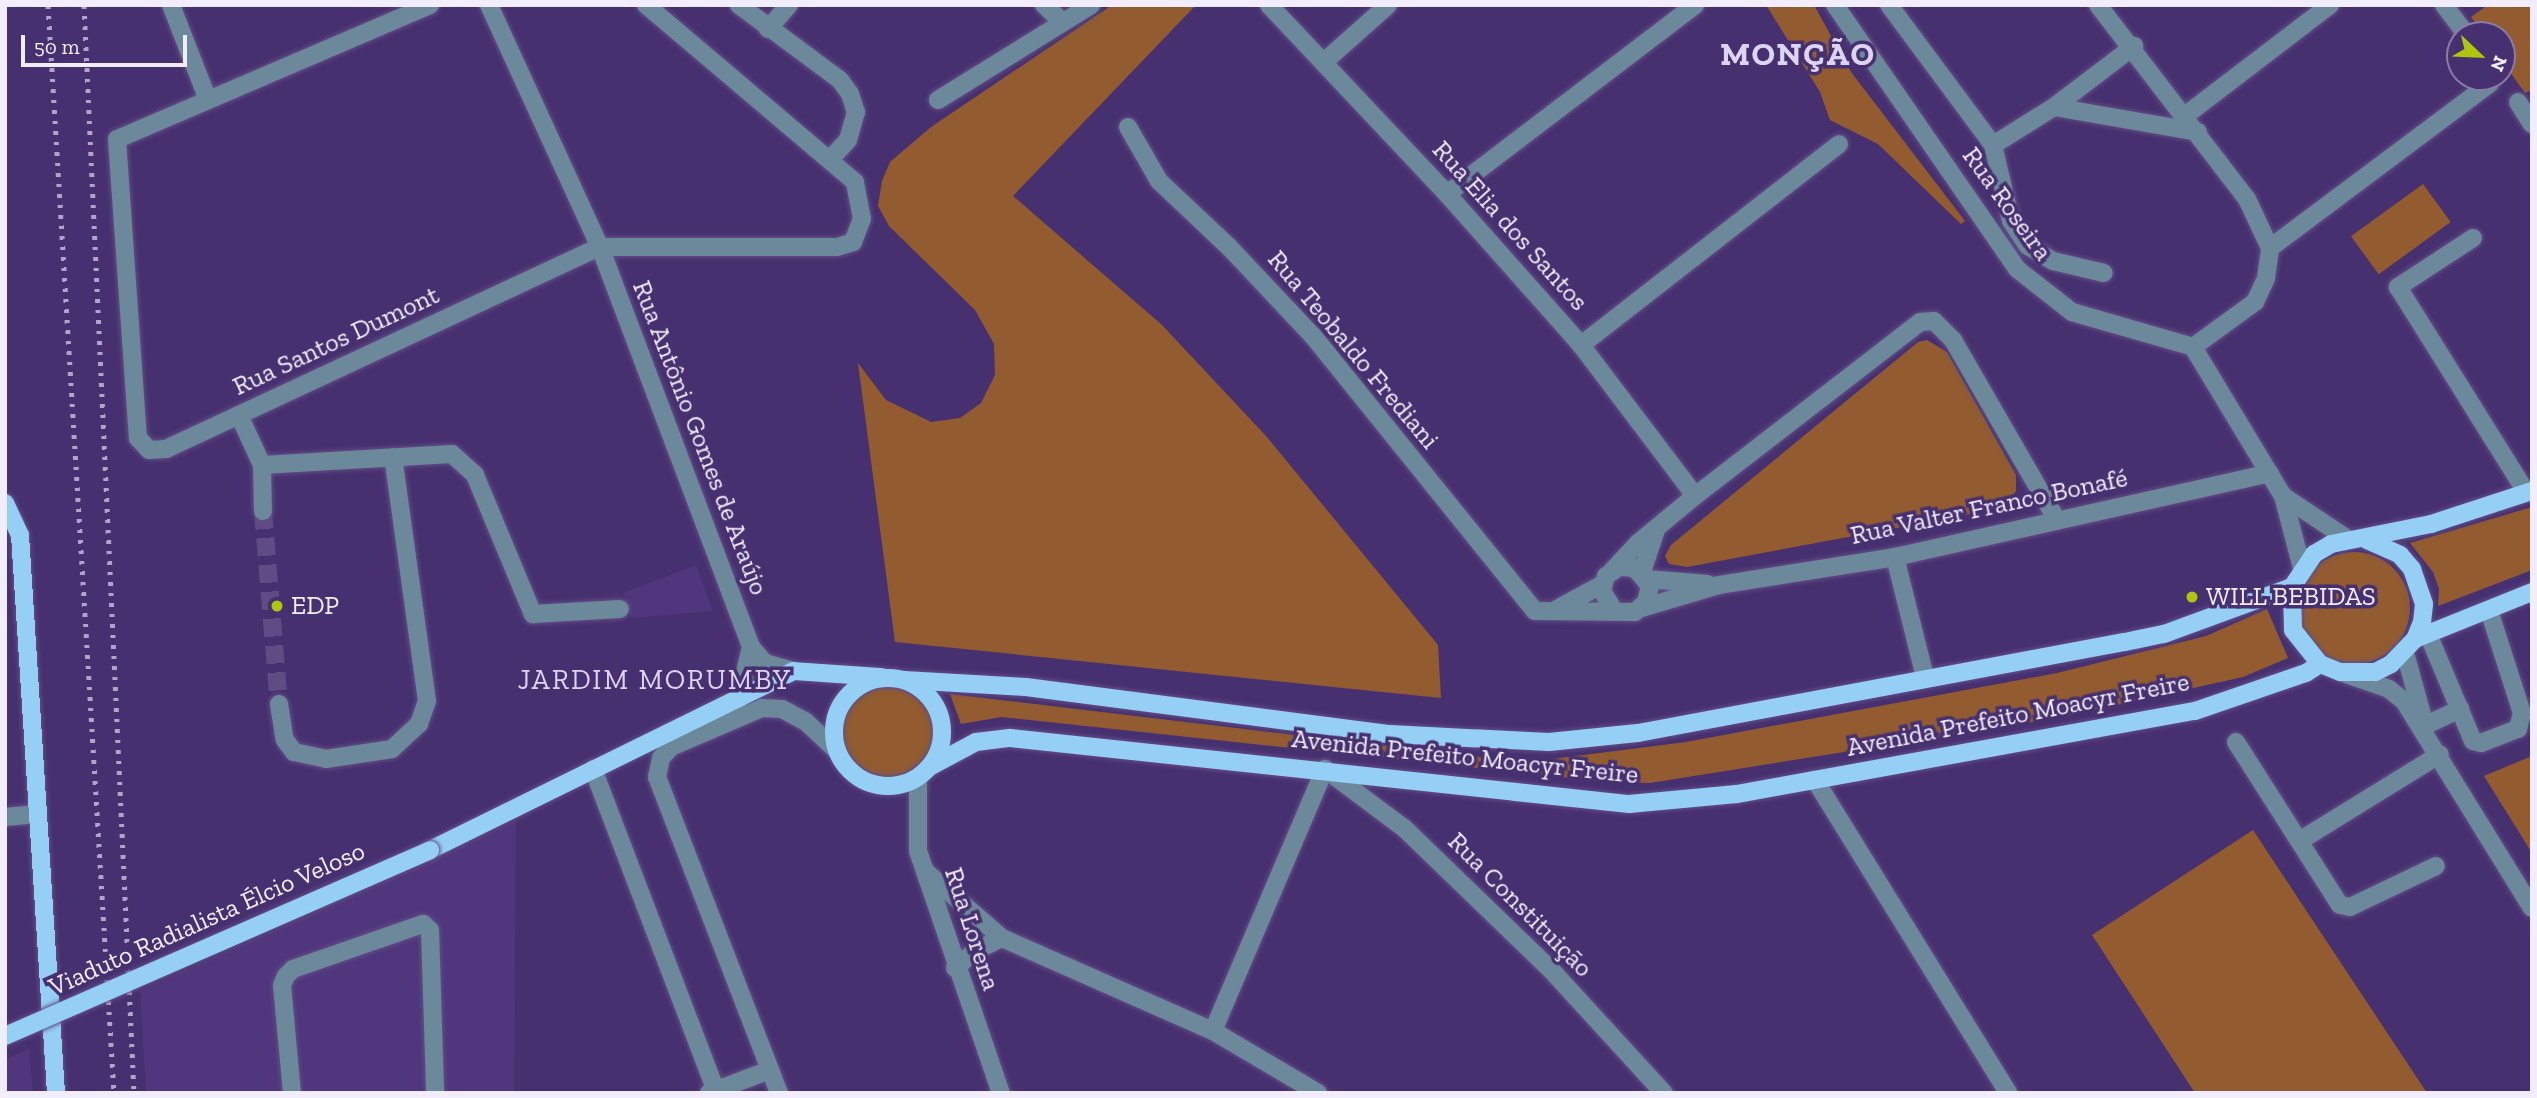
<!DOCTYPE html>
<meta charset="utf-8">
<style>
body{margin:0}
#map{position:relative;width:2537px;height:1098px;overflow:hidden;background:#47306f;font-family:"Zilla Slab",serif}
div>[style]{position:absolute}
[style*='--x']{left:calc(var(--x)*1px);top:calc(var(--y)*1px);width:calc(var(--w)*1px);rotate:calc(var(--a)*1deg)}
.built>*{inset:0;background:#50367c}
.green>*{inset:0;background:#925c30;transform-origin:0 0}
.round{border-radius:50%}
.minor-tunnel>*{height:18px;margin-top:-9px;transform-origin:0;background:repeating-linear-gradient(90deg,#604c84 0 18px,transparent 0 27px)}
.roads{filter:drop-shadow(0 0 2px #624e86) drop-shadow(0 0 2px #624e86)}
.minor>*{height:18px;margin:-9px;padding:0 9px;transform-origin:9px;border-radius:9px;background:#6c889b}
.major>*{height:18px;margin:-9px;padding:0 9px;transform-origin:9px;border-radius:9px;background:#95cff6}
.major>.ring{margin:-9px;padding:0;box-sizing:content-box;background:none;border:18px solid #95cff6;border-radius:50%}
.rail>*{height:5px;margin-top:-2.5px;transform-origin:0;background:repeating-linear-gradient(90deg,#b0a5c6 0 3.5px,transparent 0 10.5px)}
.bridges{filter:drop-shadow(0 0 2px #624e86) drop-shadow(0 0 2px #624e86)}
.major-bridge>*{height:18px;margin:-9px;padding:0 9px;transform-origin:9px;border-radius:9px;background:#95cff6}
.dots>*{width:19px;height:19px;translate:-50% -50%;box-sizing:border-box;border:4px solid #47306f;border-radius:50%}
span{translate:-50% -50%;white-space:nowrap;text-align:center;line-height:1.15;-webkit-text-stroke:7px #47306f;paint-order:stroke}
.street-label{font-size:26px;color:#f1edfc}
.poi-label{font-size:26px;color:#f1edfc}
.left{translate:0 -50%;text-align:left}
.neighbourhood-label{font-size:28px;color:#ddd4f3;letter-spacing:2px}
.district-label{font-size:33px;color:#ddd4f3;font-weight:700;letter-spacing:2px}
.frame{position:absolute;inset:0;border:7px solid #f1edfc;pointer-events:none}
.north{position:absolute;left:2446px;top:21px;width:70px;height:70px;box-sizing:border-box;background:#47306f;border:2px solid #8b7ca7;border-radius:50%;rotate:113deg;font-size:19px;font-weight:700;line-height:28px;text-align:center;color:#f1edfc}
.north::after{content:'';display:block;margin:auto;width:24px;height:32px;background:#aec60b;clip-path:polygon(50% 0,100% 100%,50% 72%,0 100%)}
.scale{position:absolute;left:21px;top:35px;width:166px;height:32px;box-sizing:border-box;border:4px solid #f1edfc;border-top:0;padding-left:9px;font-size:21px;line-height:24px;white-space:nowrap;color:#f1edfc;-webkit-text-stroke:5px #47306f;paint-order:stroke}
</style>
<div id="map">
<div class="built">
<i style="clip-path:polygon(696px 565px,713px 611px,631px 618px,623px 593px)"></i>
<i style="clip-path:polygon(516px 820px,514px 1093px,146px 1093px,140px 991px)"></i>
<i style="clip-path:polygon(29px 1048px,33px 1093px,5px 1093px,5px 1060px)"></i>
</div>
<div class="green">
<i style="clip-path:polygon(1112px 5px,1196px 5px,1013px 196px,1162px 325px,1266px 436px,1438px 645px,1441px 698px,895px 642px,858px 363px,886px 400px,931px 422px,960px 418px,981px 403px,995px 375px,994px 344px,975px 310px,889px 226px,878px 206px,882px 181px,890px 162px,931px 127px)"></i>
<i style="clip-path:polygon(1766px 5px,1814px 5px,1851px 72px,1965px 221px,1961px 224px,1878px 144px,1830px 120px,1820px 92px)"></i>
<i style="clip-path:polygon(2488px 5px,2532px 5px,2532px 90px,2525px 93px,2502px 61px,2502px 35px,2484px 35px,2471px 17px)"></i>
<i style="left:2423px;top:184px;width:47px;height:89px;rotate:54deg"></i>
<i style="clip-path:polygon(1927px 340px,1947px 352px,2016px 475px,2016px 491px,2005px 508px,1687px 567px,1669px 564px,1665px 556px,1671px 545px,1918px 342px)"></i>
<i style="clip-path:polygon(2532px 507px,2532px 570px,2438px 606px,2439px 589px,2433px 572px,2410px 543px)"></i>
<i class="round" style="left:2298px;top:552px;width:112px;height:112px"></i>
<i style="clip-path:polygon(2267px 609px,2288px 658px,2243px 677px,2058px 718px,1650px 783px,1598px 781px,1001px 717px,961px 724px,950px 694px,1496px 759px,1544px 760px,1686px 742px,2057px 673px,2206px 636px)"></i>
<i class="round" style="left:840px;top:685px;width:96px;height:96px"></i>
<i style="clip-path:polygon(2532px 756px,2532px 853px,2484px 776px)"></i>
<i style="clip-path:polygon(2253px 830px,2427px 1093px,2195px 1093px,2092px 935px)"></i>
</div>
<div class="minor-tunnel">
<i style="--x:263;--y:511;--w:194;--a:85.3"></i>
</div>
<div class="roads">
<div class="minor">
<i style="--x:171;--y:5;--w:102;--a:68.7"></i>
<i style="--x:430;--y:5;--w:340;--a:156.8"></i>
<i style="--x:117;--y:139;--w:300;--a:86"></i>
<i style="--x:138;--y:438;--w:16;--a:47"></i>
<i style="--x:149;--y:450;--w:17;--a:-3"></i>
<i style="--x:166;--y:449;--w:479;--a:-25"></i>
<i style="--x:600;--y:247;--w:237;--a:0"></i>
<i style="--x:837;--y:247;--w:17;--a:-17"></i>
<i style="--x:853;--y:242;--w:25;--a:-69"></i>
<i style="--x:862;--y:219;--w:38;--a:-101"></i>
<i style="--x:855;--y:182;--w:274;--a:-139.7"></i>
<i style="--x:489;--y:5;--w:266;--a:65.4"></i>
<i style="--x:600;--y:247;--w:428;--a:69.3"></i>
<i style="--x:751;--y:647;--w:21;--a:49"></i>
<i style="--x:765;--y:663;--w:29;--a:16"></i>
<i style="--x:739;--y:5;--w:126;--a:36.6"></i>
<i style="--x:840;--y:80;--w:17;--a:54"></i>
<i style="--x:850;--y:94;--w:19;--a:72"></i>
<i style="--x:856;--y:112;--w:29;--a:106"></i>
<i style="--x:848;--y:140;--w:26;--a:133"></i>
<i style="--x:1044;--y:5;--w:25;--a:42"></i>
<i style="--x:1269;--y:5;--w:260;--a:46.7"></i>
<i style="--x:1447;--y:194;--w:202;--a:48.4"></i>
<i style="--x:1581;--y:345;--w:189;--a:52.9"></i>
<i style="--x:1835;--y:5;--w:321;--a:55.4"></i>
<i style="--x:2017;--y:269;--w:70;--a:38"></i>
<i style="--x:2072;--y:312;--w:126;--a:16.1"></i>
<i style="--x:1889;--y:5;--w:174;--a:53.4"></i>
<i style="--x:1993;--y:145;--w:78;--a:76.7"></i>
<i style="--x:2011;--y:221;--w:30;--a:56"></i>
<i style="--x:2028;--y:246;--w:29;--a:31"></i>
<i style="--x:2053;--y:261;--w:52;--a:13.2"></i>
<i style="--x:2098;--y:5;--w:245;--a:52.5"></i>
<i style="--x:2247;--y:199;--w:54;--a:64.9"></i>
<i style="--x:2444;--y:5;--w:38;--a:53"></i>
<i style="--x:768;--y:29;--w:32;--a:-49"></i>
<i style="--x:1325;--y:61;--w:84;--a:-41.6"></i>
<i style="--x:938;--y:100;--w:180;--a:-31.8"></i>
<i style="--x:2518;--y:102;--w:26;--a:58"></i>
<i style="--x:2054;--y:107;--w:146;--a:9.8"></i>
<i style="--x:2186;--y:115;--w:181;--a:-37.4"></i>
<i style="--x:1128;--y:127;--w:62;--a:60.1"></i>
<i style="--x:1159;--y:181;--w:96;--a:43.3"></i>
<i style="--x:1229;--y:247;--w:122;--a:46.7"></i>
<i style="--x:1313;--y:336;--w:353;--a:51.1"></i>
<i style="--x:1535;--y:611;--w:100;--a:0.6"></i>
<i style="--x:1635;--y:612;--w:15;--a:-42"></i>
<i style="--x:1646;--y:602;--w:16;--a:-76"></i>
<i style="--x:1650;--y:586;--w:23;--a:-130"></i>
<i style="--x:1635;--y:568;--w:16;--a:-176"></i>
<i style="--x:1619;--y:567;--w:16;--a:145"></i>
<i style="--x:1606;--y:576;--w:16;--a:105"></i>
<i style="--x:1602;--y:591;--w:22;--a:58"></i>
<i style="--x:1993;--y:145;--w:72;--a:-31.9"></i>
<i style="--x:2054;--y:107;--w:101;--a:-37.3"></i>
<i style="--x:1447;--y:194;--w:312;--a:-37.3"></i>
<i style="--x:2473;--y:238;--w:90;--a:146.8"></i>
<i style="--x:2398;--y:287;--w:242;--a:58"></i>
<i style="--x:2270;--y:248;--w:274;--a:-36.8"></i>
<i style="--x:2489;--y:84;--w:7;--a:-90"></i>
<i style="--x:1581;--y:345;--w:327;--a:-37.9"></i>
<i style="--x:2193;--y:347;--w:174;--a:58.9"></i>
<i style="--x:2283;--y:496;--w:74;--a:75.2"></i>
<i style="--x:2193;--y:347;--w:77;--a:-36"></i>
<i style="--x:2255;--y:302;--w:26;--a:-65"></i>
<i style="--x:2266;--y:278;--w:30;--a:-82"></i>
<i style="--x:239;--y:415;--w:55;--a:65.3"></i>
<i style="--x:262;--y:465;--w:190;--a:-3.3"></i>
<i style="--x:452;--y:454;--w:31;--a:42"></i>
<i style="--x:475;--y:475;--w:151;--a:67.4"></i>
<i style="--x:533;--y:614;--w:87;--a:-3.3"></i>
<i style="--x:262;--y:465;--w:46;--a:88.8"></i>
<i style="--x:2283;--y:496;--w:79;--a:33.7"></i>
<i style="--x:1895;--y:557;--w:124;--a:76"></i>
<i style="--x:1612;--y:571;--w:38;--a:-47"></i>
<i style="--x:1638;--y:543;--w:74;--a:-39.5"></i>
<i style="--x:1695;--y:496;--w:284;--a:-37.7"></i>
<i style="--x:1920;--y:322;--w:14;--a:-4"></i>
<i style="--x:1934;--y:321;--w:27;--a:45"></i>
<i style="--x:1953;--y:340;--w:208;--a:60"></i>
<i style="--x:1642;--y:572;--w:44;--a:-71.6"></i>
<i style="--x:1647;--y:579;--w:61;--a:4.7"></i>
<i style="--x:1642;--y:608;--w:80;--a:-16.6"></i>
<i style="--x:1719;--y:585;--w:178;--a:-9"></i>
<i style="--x:1895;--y:557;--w:384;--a:-12.6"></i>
<i style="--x:1557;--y:609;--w:52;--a:-28.5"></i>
<i style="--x:2428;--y:634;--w:116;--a:67.2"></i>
<i style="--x:2473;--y:741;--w:8;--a:14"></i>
<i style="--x:2481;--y:743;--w:40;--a:-21"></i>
<i style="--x:2518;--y:729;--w:16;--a:-76"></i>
<i style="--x:2522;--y:713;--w:108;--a:-107.8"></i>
<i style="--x:2405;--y:653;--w:67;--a:74.5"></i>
<i style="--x:2343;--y:673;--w:49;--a:19.2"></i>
<i style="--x:2389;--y:689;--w:19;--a:39"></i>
<i style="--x:2404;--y:701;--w:243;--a:58.3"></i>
<i style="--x:738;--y:701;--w:56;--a:-76.5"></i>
<i style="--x:279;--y:704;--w:36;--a:81"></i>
<i style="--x:285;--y:740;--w:15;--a:53"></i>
<i style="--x:294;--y:752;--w:33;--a:12"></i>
<i style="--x:326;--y:759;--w:67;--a:-8.6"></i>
<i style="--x:392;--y:749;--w:37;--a:-43"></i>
<i style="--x:419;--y:724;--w:24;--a:-71"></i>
<i style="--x:427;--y:701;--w:246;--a:-97.9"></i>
<i style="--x:2426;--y:725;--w:38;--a:-25"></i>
<i style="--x:2236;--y:742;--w:193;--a:57.5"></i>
<i style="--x:2340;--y:905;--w:10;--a:11"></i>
<i style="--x:2350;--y:907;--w:95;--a:-25.5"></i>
<i style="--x:593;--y:769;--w:347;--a:69.1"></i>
<i style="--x:918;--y:778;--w:73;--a:90"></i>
<i style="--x:918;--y:851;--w:256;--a:71.1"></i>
<i style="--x:1815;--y:780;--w:368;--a:58.3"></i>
<i style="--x:5;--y:817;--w:33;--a:-5"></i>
<i style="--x:2301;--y:840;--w:163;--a:-31.7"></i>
<i style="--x:925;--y:871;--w:102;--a:41"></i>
<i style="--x:1002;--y:938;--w:231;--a:23.8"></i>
<i style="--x:1213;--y:1031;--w:122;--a:30.6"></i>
<i style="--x:955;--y:968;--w:26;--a:-40"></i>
<i style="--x:975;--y:951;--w:30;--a:-26"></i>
<i style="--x:1213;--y:1031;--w:285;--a:-66.9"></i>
<i style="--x:1325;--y:769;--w:99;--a:36.8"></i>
<i style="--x:1404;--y:828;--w:207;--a:44"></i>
<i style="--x:1553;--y:972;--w:164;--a:47.5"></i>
<i style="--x:292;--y:1093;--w:108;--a:-95.3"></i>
<i style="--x:282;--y:985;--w:10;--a:-66"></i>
<i style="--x:286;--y:976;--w:10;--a:-45"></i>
<i style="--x:293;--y:969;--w:138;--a:-19.1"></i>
<i style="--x:423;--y:924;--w:9;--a:41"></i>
<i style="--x:430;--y:930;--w:163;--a:88.2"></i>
<i style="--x:709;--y:1093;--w:65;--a:-20.7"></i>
<i style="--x:779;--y:1093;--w:339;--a:-111.1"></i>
<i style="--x:657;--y:777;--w:19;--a:-78"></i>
<i style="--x:661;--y:758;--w:15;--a:-48"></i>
<i style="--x:671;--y:747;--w:99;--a:-23.2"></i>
<i style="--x:762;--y:708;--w:20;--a:3"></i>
<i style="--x:782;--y:709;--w:26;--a:28"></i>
<i style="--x:805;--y:721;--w:45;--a:43.2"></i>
</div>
<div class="major">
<i style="--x:5;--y:503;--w:35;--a:65"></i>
<i style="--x:20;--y:535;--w:559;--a:86.31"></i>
<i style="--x:2367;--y:540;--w:36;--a:24"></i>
<i style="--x:2400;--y:555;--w:18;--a:49"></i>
<i style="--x:2412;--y:569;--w:37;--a:71"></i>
<i style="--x:2424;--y:604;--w:18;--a:96"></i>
<i style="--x:2422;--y:622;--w:18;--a:112"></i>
<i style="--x:2415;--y:639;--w:35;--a:134"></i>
<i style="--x:2391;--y:664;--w:18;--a:153"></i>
<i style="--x:2375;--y:672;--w:35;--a:180"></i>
<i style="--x:2340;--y:672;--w:22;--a:-158"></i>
<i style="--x:2320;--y:664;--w:43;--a:-128.5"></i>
<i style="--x:2293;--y:630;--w:43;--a:-91.3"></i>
<i style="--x:2292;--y:587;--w:40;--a:-56"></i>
<i style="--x:2314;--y:554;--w:20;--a:-30"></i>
<i style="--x:2331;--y:544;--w:102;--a:-11.3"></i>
<i style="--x:2431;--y:524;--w:106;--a:-18.1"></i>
<i style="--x:2415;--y:639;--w:126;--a:-21.9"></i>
<i class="ring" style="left:834px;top:678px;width:90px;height:90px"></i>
<i style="--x:904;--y:680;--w:122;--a:3.3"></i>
<i style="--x:1026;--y:687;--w:367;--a:7.4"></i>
<i style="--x:1390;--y:734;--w:159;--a:2.9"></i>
<i style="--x:1549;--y:742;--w:89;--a:-5.8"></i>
<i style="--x:1638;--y:733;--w:495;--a:-10.6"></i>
<i style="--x:2125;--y:642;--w:40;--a:-12"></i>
<i style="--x:2164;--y:634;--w:136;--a:-20.2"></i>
<i style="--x:931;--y:766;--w:51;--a:-28.1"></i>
<i style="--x:976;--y:742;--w:34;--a:-7"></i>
<i style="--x:1010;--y:738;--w:623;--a:6.09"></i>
<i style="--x:1629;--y:804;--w:108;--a:-5.3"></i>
<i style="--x:1737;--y:794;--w:465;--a:-10.3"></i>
<i style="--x:2195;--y:711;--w:117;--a:-18.9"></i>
<i style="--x:2306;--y:673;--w:17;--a:-33"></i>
<i style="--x:430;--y:850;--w:405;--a:-26.2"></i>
<i style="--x:793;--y:671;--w:89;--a:3.9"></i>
</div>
</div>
<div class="rail">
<i style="--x:48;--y:5;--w:1090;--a:86.53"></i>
<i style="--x:84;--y:5;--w:1089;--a:87.37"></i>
</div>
<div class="bridges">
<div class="major-bridge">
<i style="--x:5;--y:1036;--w:464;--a:-23.6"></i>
</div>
</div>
<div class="dots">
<i style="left:2192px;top:597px;background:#aec60b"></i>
<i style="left:277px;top:606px;background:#aec60b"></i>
</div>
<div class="street-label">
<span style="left:2007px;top:204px;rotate:54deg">Rua Roseira</span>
<span style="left:1510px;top:226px;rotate:48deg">Rua Elia dos Santos</span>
<span style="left:336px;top:341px;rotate:-25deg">Rua Santos Dumont</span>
<span style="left:1353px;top:350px;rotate:50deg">Rua Teobaldo Frediani</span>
<span style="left:700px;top:438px;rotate:69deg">Rua Antônio Gomes de Araújo</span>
<span style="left:1989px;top:507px;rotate:-12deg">Rua Valter Franco Bonafé</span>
<span style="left:2018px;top:715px;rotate:-11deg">Avenida Prefeito Moacyr Freire</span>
<span style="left:1465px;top:757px;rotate:6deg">Avenida Prefeito Moacyr Freire</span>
<span style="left:1520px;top:905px;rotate:45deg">Rua Constituição</span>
<span style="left:207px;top:919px;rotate:-24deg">Viaduto Radialista Élcio Veloso</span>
<span style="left:972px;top:929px;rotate:72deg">Rua Lorena</span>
</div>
<div class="poi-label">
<span class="left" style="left:2206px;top:597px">WILL BEBIDAS</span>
<span class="left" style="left:291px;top:606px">EDP</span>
</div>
<div class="neighbourhood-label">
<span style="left:655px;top:680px">JARDIM MORUMBY</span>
</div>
<div class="district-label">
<span style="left:1798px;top:54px">MONÇÃO</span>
</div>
<div class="frame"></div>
<div class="north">N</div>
<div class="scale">50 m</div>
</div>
